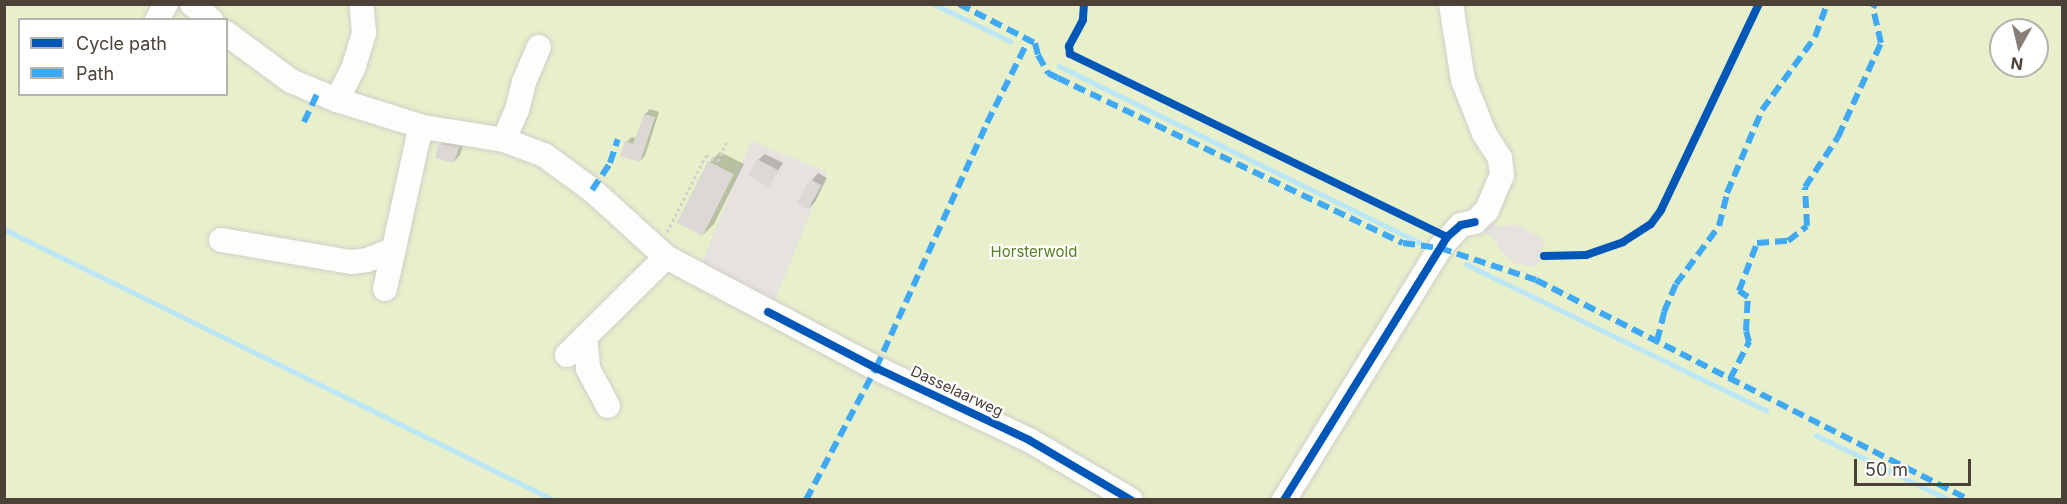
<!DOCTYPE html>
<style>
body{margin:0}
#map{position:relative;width:2067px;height:504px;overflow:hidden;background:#f4f1ed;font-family:Inter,sans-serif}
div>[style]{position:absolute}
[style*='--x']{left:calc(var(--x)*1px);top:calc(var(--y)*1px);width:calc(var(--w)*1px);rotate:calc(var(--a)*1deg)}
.green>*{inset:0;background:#e7f0cb}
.parking>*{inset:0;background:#e6e2de;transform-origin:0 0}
.shadow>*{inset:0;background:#0003}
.stream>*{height:4.5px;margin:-2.25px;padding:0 2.25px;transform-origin:2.25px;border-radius:2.25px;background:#bae6f5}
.building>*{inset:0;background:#dcd8d3;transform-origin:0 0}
.path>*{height:3px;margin-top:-1.5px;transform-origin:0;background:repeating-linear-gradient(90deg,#d4d1cb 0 3px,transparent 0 6px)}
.roads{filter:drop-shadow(0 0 2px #d1cdc9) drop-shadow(0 0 2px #d1cdc9)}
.minor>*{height:24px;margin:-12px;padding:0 12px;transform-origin:12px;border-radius:12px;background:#fdfdfc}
.quiet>*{height:6px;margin-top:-3px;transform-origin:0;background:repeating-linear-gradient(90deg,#3fa9f5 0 12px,transparent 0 18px)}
.cycleway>*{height:8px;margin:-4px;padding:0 4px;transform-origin:4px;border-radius:4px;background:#0057b8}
span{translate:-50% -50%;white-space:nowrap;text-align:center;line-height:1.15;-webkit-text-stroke:4.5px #fff;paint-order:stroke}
.park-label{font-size:15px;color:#548020}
.street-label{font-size:15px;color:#4c4137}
.frame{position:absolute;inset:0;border:6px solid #4c4137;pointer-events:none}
.legend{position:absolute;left:18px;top:18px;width:210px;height:78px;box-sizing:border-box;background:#fff;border:2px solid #b7b3af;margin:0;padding:8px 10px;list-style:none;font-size:18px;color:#4c4137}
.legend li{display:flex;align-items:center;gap:12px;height:30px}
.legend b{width:30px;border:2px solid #b7b3af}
.north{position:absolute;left:1989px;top:18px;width:60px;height:60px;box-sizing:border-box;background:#fff;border:2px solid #b7b3af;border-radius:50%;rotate:188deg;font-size:16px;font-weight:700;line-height:24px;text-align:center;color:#4c4137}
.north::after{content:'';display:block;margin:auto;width:21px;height:27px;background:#877f77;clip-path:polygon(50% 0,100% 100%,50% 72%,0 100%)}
.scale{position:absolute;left:1854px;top:459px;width:117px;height:27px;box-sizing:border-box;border:3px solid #4c4137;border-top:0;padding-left:8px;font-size:18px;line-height:21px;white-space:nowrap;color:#4c4137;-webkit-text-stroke:4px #fff;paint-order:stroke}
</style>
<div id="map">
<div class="green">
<i style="clip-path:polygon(evenodd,4px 5px,2062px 5px,2062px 499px,5px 499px,4px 5px,20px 20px,226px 20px,226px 94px,20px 94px,20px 20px,4px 5px,2001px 30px,2037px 30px,2037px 66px,2001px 66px,2001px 30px)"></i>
</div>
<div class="parking">
<i style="left:751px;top:141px;width:82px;height:139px;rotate:22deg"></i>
<i style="clip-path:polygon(1491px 223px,1497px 227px,1515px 224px,1544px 239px,1541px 260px,1533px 267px,1515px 264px,1501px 252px,1496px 240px,1476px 228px)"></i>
</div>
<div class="shadow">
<i style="clip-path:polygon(650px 109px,659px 112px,645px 156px,640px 161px,626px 142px,632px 137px,637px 139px,645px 114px)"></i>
<i style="clip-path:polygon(447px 138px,465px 141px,460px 155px,454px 162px,440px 145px)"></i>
<i style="clip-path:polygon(720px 152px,744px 164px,714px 224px,704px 234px,710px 162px)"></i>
<i style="clip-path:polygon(765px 154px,783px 163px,769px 185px,758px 160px)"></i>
<i style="clip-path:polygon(818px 173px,827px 178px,815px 202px,809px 208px,812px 180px)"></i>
</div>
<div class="stream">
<i style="--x:934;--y:4;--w:85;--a:26"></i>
<i style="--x:1059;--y:66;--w:401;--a:26.1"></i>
<i style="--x:4;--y:229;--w:613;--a:26.23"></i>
<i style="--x:1466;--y:264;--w:334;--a:26"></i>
<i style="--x:1816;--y:435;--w:148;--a:26"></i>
</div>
<div class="building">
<i style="clip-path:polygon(644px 114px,655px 117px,640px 162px,620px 156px,625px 141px,633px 144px)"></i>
<i style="clip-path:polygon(438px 144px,459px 147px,454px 163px,435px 158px)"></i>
<i style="left:757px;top:159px;width:24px;height:19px;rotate:28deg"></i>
<i style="left:708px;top:161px;width:29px;height:69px;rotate:27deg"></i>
<i style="left:810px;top:179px;width:13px;height:28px;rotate:29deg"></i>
</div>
<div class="path">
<i style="--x:667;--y:232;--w:86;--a:-63.1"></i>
<i style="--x:706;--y:155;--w:13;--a:27"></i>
<i style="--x:718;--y:161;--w:20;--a:-66"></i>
</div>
<div class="roads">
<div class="minor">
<i style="--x:192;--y:4;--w:25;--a:40"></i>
<i style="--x:157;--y:20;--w:18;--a:-61"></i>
<i style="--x:226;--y:33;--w:81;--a:36.4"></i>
<i style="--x:291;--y:81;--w:50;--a:22.4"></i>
<i style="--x:337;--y:100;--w:90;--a:17.4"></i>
<i style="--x:423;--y:127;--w:82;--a:9.1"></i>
<i style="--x:504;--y:140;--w:43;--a:20.6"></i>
<i style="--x:544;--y:155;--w:59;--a:36.1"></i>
<i style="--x:592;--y:190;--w:100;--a:42.2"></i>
<i style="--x:666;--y:257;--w:238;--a:27.9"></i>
<i style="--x:876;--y:368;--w:169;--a:25.2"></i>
<i style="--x:1029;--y:440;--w:118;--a:30.5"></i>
<i style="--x:337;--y:100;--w:35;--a:-63"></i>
<i style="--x:353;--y:69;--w:38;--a:-73"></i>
<i style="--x:364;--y:33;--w:25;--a:-95"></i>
<i style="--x:504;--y:140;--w:33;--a:-67"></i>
<i style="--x:517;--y:110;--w:29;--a:-76"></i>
<i style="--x:524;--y:82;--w:38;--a:-67"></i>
<i style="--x:221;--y:240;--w:132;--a:9.6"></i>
<i style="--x:351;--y:262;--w:16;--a:-7"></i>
<i style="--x:367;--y:260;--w:28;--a:-21"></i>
<i style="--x:385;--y:289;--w:154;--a:-77.6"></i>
<i style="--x:418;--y:139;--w:13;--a:-67"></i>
<i style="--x:585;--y:338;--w:31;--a:84"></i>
<i style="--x:588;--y:369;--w:42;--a:61.6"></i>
<i style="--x:567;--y:355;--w:139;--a:-44.7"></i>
<i style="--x:1284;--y:500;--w:296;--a:-58.2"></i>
<i style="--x:1440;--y:248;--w:31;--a:-48"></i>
<i style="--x:1461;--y:225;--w:14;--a:-12"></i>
<i style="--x:1475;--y:222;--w:17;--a:-45"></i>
<i style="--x:1487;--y:210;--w:38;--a:-67"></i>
<i style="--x:1502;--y:175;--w:17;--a:-97"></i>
<i style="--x:1500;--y:158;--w:30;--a:-123"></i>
<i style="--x:1484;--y:133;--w:57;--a:-111.6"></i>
<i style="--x:1463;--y:80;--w:77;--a:-99"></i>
</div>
</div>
<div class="quiet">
<i style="--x:959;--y:4;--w:85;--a:27.2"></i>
<i style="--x:1035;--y:43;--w:12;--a:76"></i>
<i style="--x:1038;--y:55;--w:21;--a:61"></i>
<i style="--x:1048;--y:73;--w:11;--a:27"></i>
<i style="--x:1058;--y:78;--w:382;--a:25.6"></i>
<i style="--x:1403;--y:243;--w:37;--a:8"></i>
<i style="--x:1440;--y:248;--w:101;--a:18.4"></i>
<i style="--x:1536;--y:280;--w:486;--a:26.9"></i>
<i style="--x:304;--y:122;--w:33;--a:-65"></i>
<i style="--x:592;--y:190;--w:32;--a:-56"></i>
<i style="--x:610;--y:163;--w:25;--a:-72"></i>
<i style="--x:1657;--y:341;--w:30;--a:-76"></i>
<i style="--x:1664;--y:312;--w:30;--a:-67"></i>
<i style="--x:1676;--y:284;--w:72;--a:-53.4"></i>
<i style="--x:1719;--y:226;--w:34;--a:-76"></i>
<i style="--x:1727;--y:193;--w:90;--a:-67.1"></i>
<i style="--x:1762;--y:110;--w:90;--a:-54"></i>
<i style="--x:1815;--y:37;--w:35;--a:-70"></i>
<i style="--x:1730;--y:379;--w:42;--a:-62.8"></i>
<i style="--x:1749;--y:342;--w:11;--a:-105"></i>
<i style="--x:1746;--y:331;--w:34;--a:-87"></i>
<i style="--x:1748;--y:297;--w:11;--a:-146"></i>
<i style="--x:1739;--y:291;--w:51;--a:-69.4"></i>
<i style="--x:1757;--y:243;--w:31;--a:-4"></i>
<i style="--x:1788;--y:241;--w:24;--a:-38"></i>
<i style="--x:1807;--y:226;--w:39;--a:-93"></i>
<i style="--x:1805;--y:187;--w:60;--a:-56.6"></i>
<i style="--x:1838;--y:137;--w:103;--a:-65.4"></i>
<i style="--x:1881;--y:43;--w:36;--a:-103"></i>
<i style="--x:1873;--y:8;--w:4;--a:-63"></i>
<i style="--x:806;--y:500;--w:149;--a:-62.1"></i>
<i style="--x:876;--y:368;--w:269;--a:-65.6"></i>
<i style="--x:987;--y:123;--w:94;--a:-63.4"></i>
</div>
<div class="cycleway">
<i style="--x:1084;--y:4;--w:16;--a:94"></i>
<i style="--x:1083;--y:20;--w:30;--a:118"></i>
<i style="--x:1069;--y:46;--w:8;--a:83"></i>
<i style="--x:1070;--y:54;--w:419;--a:25.9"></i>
<i style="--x:1544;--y:256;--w:42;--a:-1.4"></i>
<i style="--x:1586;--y:255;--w:39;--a:-19"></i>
<i style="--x:1623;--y:242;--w:33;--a:-33"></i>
<i style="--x:1651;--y:224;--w:17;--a:-54"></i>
<i style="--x:1661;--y:210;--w:228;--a:-64.6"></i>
<i style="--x:768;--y:312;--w:122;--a:27.4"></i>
<i style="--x:876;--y:368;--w:169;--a:25.2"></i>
<i style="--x:1029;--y:440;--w:118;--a:30.5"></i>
<i style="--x:1284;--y:500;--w:309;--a:-58.2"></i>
<i style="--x:1447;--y:237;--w:18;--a:-41"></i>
<i style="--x:1461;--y:225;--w:14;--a:-12"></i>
</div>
<div class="park-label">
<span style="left:1034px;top:252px">Horsterwold</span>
</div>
<div class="street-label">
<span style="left:957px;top:391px;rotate:25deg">Dasselaarweg</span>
</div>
<div class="frame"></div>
<ul class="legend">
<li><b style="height:8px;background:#0057b8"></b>Cycle path</li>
<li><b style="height:8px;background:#3fa9f5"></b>Path</li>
</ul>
<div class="north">N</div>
<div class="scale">50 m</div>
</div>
